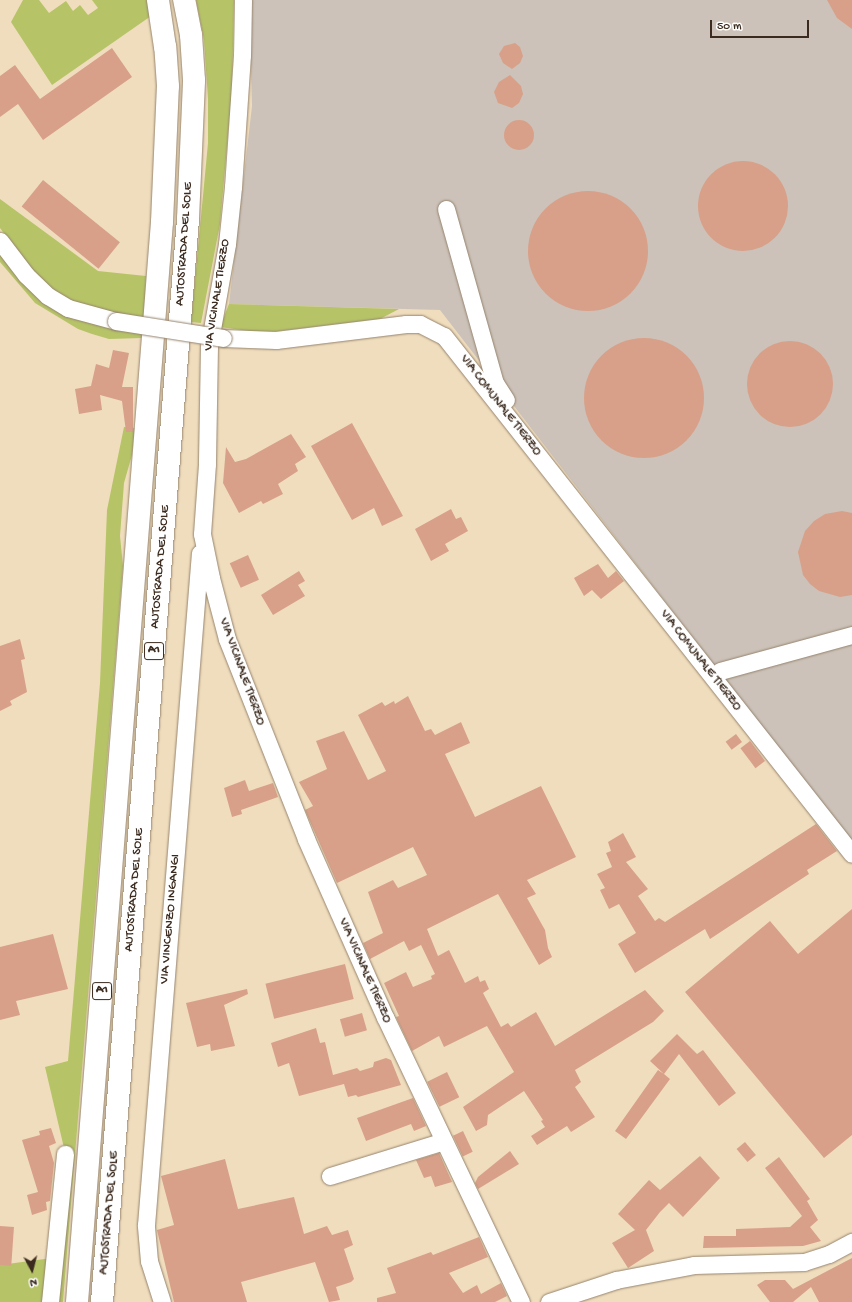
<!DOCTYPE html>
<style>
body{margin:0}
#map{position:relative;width:852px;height:1302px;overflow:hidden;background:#f0ddbd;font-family:"Gochi Hand",sans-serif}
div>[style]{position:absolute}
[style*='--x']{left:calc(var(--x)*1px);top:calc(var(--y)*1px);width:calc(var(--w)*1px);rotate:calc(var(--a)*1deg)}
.industrial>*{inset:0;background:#ccc2b9}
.green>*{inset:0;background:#b6c467}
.building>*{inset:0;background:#d8a089;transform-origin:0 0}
.round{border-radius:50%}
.roads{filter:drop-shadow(0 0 1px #96846e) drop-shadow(0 0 1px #96846e)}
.minor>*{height:17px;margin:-8.5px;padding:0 8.5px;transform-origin:8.5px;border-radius:8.5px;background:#fff}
.highway>*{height:22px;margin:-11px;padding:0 11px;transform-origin:11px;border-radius:11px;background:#fff}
.bridges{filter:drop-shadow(0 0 1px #96846e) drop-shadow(0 0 1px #96846e)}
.minor-bridge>*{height:17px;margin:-8.5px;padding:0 8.5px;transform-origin:8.5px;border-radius:8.5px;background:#fff}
span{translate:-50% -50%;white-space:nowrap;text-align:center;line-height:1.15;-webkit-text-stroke:3px #fff;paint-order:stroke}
.shield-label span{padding:1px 3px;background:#fff;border:1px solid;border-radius:3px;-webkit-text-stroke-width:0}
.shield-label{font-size:12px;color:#3b2a1e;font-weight:700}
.street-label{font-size:13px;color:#3b2a1e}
.north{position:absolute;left:12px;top:1250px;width:40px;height:40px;-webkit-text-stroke:3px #fff;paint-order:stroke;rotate:173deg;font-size:11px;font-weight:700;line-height:16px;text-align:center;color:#3b2a1e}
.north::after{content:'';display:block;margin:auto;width:14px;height:18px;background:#3b2a1e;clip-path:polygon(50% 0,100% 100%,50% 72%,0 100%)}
.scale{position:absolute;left:710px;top:20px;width:99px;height:18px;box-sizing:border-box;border:2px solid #3b2a1e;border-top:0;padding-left:5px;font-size:12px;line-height:14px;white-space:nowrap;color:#3b2a1e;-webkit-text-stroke:3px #fff;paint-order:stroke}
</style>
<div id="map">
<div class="industrial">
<i style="clip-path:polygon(249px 0,852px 0,852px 844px,440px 310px,229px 304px,252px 106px)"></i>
</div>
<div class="green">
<i style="clip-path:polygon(23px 0,39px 0,49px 13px,66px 1px,73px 11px,80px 5px,88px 15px,98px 8px,92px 0,148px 0,151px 16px,52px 85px,11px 22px)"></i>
<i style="clip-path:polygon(196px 0,234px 0,232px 91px,220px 224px,201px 323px,191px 322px,208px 143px,208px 99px,204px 40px)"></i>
<i style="clip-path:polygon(0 199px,98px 271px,146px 276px,144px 317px,97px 310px,74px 303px,50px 289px,35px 275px,0 228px)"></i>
<i style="clip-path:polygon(0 249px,20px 278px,142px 332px,142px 338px,109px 339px,92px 334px,78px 329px,35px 303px,0 262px)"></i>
<i style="clip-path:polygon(229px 304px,399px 309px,380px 319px,263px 333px,220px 327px)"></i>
<i style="clip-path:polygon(124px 427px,135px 428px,132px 455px,124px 483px,120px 536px,123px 566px,63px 1302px,56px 1302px,64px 1148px,45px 1067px,68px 1061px,100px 683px,107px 510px)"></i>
<i style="clip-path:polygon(52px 1258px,47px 1302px,0 1302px,0 1265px)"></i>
</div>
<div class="building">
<i style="clip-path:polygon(827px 0,852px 0,852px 29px,837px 18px)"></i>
<i style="clip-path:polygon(515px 43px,520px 47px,523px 56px,520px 63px,512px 69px,503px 63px,499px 54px,504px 46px)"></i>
<i style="clip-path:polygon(112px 48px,132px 77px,43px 140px,18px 104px,0 117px,0 76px,15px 65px,40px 99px)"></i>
<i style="clip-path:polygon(510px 75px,521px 86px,523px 94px,519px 103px,512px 108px,498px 103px,494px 92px,499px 82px)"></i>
<i class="round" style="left:504px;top:120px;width:30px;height:30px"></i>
<i class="round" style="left:698px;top:161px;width:90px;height:90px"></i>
<i style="left:43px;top:180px;width:99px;height:34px;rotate:39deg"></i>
<i class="round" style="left:528px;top:191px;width:120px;height:120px"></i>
<i class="round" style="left:584px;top:338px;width:120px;height:120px"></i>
<i class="round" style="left:747px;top:341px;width:86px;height:86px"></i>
<i style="clip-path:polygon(113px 350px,129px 353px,122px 387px,133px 387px,133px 432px,126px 432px,122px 401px,100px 395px,102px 410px,79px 414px,75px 389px,91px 386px,96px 364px,109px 368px)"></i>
<i style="clip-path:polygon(352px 423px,403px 516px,382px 526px,374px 508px,352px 520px,311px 446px)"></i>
<i style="clip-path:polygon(291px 434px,306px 457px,295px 464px,298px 471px,278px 484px,283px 494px,263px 504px,261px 501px,239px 513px,223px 483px,226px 447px,235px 462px,246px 459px)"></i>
<i style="clip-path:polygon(451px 509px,456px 519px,461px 517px,468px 531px,445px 544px,449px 551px,431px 561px,415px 529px)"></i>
<i style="clip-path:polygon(842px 511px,852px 513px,852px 595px,840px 597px,819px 591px,810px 584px,803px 575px,798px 552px,805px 531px,814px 521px,825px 514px)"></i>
<i style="left:248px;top:555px;width:27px;height:20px;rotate:66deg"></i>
<i style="clip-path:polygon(598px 564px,608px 578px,616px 571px,624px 581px,601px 599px,592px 590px,584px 596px,574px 578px)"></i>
<i style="clip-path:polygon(299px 571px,305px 581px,298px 585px,305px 596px,273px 615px,261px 595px)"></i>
<i style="clip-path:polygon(20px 639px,25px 659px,21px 660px,27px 692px,10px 701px,12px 705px,0 711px,0 646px)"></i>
<i style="clip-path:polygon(408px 696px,425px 731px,431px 729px,435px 735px,461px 722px,470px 743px,445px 754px,475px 817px,541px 786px,576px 857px,527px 880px,536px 894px,527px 898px,545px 930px,548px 948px,552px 957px,539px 965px,498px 894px,427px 929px,438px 956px,449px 950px,465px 983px,478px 976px,480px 982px,485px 980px,489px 989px,483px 993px,501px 1027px,508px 1023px,511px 1027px,536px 1012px,555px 1046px,645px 990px,664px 1011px,653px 1022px,575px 1070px,581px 1082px,575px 1087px,595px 1117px,571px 1132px,567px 1126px,537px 1145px,531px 1136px,545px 1127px,541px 1121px,543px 1120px,524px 1091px,488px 1115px,487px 1125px,476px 1131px,463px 1107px,514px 1072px,487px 1026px,444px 1047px,439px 1036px,412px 1051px,396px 1017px,399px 1016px,384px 983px,406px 972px,413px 987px,432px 979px,431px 976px,435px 974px,421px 945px,409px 951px,404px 941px,370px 959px,363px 943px,383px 933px,368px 892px,393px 880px,398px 888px,427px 875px,413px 847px,337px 883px,305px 810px,313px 806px,299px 782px,327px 769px,316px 741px,344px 731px,368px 780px,386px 771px,358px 715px,382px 702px,385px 706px,394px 701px,395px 704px)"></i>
<i style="left:736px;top:734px;width:10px;height:13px;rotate:53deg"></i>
<i style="left:750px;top:741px;width:25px;height:12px;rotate:53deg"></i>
<i style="clip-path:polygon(245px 780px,249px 791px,273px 783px,278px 797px,241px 810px,242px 814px,232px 817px,224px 788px)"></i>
<i style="clip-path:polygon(816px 824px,837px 851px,807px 870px,809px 874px,710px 939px,705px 929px,635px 973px,618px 944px,636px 933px,619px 904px,609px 909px,600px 890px,605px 888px,597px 874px,612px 867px,606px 853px,611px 851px,608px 842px,623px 833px,636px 857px,626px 862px,648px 889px,638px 896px,655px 921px,659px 918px,665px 922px)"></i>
<i style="clip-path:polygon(852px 909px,852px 1135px,824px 1158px,685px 992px,770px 921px,798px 954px)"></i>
<i style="clip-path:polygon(53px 934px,68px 989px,16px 1001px,20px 1015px,0 1020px,0 947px)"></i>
<i style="left:345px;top:964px;width:36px;height:82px;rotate:76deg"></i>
<i style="clip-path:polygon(247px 989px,248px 994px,224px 1005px,235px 1046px,211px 1051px,210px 1044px,197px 1047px,186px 1003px)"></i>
<i style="left:362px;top:1013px;width:18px;height:23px;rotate:74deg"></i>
<i style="clip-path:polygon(316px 1028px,320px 1043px,325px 1042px,333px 1075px,357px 1068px,360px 1071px,373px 1067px,374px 1062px,386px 1058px,391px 1060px,401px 1085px,358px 1097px,356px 1095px,348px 1097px,344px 1084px,299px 1096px,289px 1063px,278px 1067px,271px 1043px)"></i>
<i style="clip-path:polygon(677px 1034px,697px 1054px,703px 1050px,736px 1093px,719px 1106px,679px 1054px,664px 1074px,670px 1079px,626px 1139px,615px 1131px,658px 1070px,664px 1074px,650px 1061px)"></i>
<i style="left:447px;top:1072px;width:28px;height:22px;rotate:64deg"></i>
<i style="clip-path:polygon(413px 1098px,426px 1126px,414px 1131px,411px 1124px,366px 1141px,357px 1118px)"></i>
<i style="clip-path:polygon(51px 1128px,56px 1143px,49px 1146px,54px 1163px,50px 1201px,46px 1202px,47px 1210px,32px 1215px,27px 1195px,38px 1192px,22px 1140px,40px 1135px,39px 1131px)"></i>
<i style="left:463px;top:1131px;width:23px;height:11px;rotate:65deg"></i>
<i style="left:745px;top:1142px;width:17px;height:11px;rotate:50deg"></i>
<i style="clip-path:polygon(510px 1151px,519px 1164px,478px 1189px,475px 1183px,478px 1177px)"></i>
<i style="clip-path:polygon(439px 1153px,452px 1182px,435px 1187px,431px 1176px,424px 1178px,416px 1160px)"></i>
<i style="clip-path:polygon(700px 1156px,720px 1178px,683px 1217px,669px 1203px,660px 1212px,646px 1230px,654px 1251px,628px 1268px,612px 1243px,635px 1230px,618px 1214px,649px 1180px,660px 1190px)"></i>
<i style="clip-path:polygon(779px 1157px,810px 1199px,807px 1201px,818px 1220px,810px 1227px,821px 1241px,803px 1246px,703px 1248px,704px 1236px,736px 1236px,736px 1229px,790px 1227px,802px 1216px,765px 1168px)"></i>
<i style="clip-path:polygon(225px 1159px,238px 1209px,294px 1197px,304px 1234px,327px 1226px,332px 1235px,348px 1230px,353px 1245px,344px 1249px,354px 1279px,351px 1282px,336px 1287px,340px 1300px,329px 1302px,315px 1262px,241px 1282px,247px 1302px,174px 1302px,157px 1230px,174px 1225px,161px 1176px)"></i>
<i style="left:0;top:1226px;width:14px;height:39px;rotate:4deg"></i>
<i style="clip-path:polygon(479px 1237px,488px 1257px,449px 1273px,463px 1293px,477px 1285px,481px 1294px,501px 1283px,507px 1296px,495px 1302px,377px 1302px,377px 1298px,396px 1293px,387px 1268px,431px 1252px,433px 1255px)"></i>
<i style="clip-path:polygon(852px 1258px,852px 1302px,819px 1302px,811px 1287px,793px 1302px,770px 1302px,757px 1285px,765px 1280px,785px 1280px,793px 1289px)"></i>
</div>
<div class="roads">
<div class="minor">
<i style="--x:243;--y:0;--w:55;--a:91"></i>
<i style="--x:242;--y:55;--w:132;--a:93.9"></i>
<i style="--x:233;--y:187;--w:57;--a:96"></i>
<i style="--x:227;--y:244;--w:104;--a:100"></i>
<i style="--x:209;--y:346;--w:118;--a:91"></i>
<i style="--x:207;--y:464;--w:70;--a:94.1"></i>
<i style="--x:202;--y:534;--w:45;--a:78.4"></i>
<i style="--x:211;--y:578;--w:63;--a:75.3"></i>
<i style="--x:227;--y:639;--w:215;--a:68.4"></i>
<i style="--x:306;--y:839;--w:195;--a:66.1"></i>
<i style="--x:385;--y:1017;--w:316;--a:64.5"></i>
<i style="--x:446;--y:209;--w:181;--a:74.3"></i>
<i style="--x:495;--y:383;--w:20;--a:57"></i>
<i style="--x:0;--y:241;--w:43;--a:52.6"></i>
<i style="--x:26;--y:275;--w:30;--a:44"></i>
<i style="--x:48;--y:296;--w:23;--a:31"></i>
<i style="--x:68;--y:308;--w:50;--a:15.2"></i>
<i style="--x:223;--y:338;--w:53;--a:2.2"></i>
<i style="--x:276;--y:340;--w:131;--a:-7"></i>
<i style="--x:406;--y:324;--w:14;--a:0"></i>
<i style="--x:420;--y:324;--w:27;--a:27"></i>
<i style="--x:444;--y:336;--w:659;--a:51.77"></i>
<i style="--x:720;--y:671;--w:137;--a:-15.3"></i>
<i style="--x:330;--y:1176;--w:119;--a:-17.1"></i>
<i style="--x:50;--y:1302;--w:149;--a:-84.2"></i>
<i style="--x:162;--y:1302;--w:43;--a:-107.6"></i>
<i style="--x:149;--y:1261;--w:36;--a:-95"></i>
<i style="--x:146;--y:1225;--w:674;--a:-85.41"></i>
<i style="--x:549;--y:1302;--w:71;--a:-18.2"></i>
<i style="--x:616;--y:1280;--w:79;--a:-10.9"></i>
<i style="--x:694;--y:1265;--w:110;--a:-1.6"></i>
<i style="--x:804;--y:1262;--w:26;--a:-18"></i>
<i style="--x:829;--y:1254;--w:26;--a:-28"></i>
</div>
<div class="highway">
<i style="--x:77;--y:1302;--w:1083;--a:-85.5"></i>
<i style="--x:162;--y:222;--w:136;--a:-87.5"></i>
<i style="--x:168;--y:86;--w:39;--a:-94"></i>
<i style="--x:165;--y:47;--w:48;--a:-98.5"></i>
<i style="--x:102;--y:1302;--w:1086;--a:-85.46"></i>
<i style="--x:188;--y:219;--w:139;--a:-87.5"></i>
<i style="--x:194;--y:80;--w:45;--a:-93.8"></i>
<i style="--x:191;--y:35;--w:36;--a:-101"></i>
</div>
</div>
<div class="bridges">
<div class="minor-bridge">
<i style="--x:116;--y:321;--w:108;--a:9"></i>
</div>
</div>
<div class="shield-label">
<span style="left:154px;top:651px">A1</span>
<span style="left:102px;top:991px">A1</span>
</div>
<div class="street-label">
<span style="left:185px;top:244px;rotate:-86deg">AUTOSTRADA DEL SOLE</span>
<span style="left:218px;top:295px;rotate:-81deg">VIA VICINALE TIERZO</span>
<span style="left:500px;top:406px;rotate:52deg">VIA COMUNALE TIERZO</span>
<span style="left:161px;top:567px;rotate:-85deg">AUTOSTRADA DEL SOLE</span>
<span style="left:700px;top:661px;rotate:52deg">VIA COMUNALE TIERZO</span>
<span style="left:241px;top:672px;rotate:70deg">VIA VICINALE TIERZO</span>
<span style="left:135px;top:890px;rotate:-85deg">AUTOSTRADA DEL SOLE</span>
<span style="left:171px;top:919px;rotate:-85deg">VIA VINCENZO INGANGI</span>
<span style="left:364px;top:971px;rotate:66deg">VIA VICINALE TIERZO</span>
<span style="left:110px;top:1213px;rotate:-85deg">AUTOSTRADA DEL SOLE</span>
</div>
<div class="north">N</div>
<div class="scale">50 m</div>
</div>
